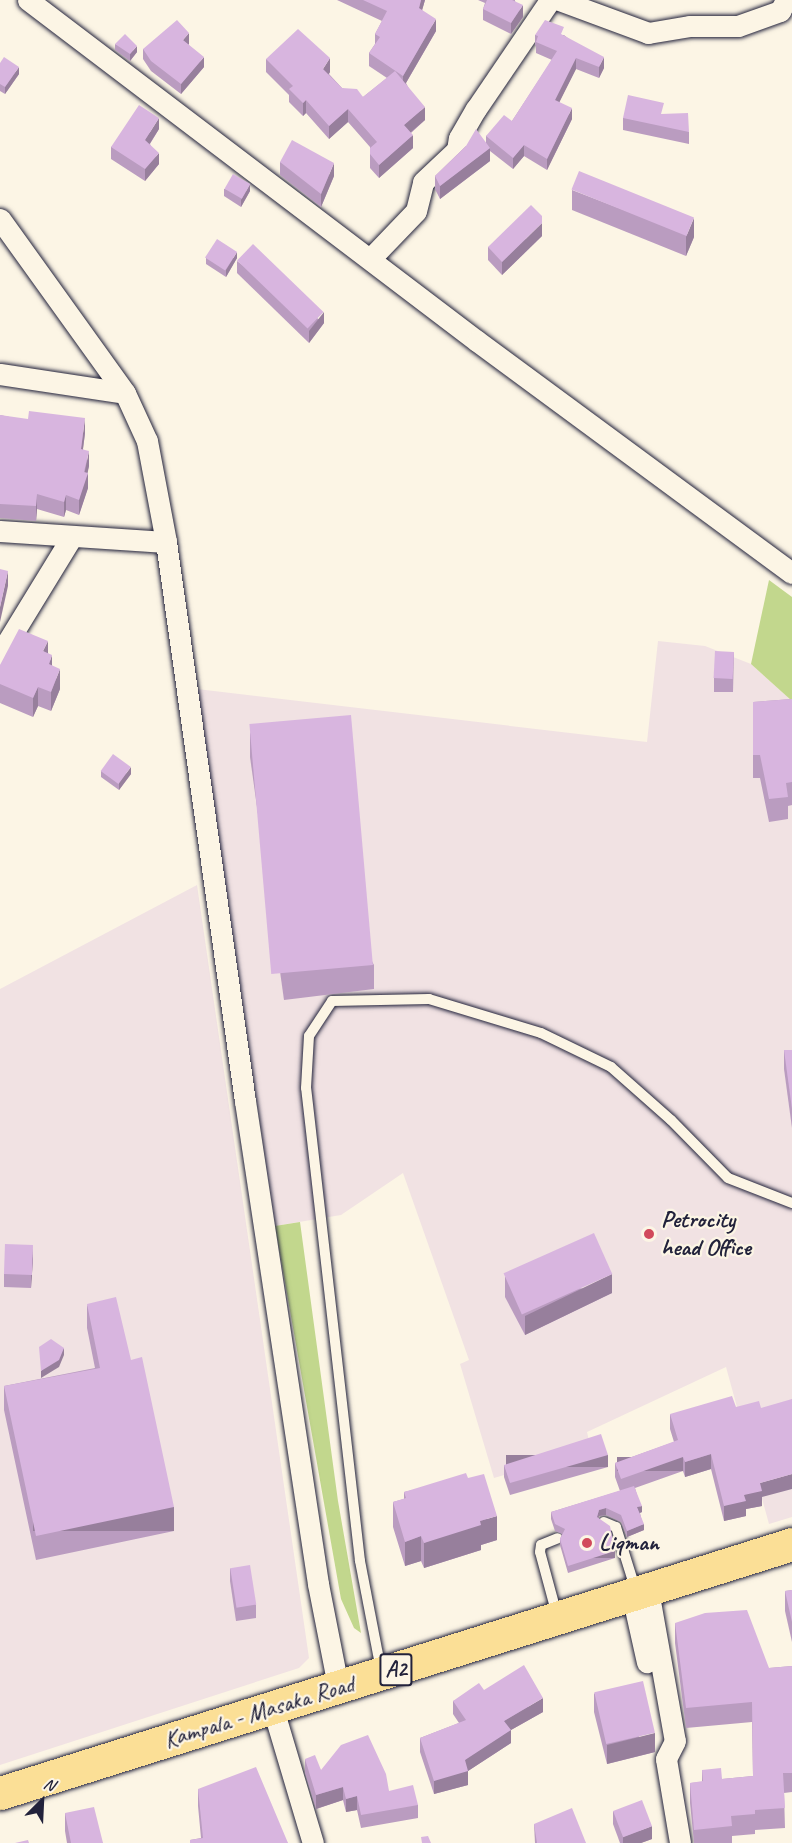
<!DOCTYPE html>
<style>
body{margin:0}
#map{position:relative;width:792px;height:1843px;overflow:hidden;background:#fcf5e5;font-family:Caveat,sans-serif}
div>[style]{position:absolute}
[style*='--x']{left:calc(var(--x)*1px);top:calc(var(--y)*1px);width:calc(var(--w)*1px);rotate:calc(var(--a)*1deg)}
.built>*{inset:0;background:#f1e2e3}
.green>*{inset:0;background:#c2d78d}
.roads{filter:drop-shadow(0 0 2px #22223b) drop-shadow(0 0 2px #22223b)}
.lane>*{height:10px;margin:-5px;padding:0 5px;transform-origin:5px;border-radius:5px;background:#fcf5e5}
.street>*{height:21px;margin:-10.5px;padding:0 10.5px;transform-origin:10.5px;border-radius:10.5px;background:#fcf5e5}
.highway>*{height:33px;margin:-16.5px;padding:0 16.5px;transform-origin:16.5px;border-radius:16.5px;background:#fbdf96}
.wall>*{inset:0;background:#ba9cc0}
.shaded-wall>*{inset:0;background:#977f9c;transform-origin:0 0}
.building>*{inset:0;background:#d8b5df;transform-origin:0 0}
.dots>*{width:16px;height:16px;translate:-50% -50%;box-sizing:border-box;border:3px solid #fcf5e5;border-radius:50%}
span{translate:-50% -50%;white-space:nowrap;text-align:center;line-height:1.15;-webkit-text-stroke:4.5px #fcf5e5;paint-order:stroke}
.shield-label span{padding:2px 4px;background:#fcf5e5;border:2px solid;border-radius:4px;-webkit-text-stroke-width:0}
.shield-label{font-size:22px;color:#22223b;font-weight:700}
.poi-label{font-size:24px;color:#22223b;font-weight:700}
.left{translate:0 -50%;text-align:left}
.street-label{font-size:24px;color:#22223b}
.north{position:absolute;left:12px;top:1771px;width:60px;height:60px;-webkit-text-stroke:4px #fcf5e5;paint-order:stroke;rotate:24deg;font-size:16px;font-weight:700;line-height:24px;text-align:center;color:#22223b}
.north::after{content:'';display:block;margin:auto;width:21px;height:27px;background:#22223b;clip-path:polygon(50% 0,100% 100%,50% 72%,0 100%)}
</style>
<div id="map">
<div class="built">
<i style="clip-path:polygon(658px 641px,705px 646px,751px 664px,792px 701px,792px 1517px,769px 1524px,726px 1367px,587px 1432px,591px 1449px,494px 1478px,460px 1364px,469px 1360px,403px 1173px,341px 1215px,275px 1226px,197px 689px,647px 742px)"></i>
<i style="clip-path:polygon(197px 885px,309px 1658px,299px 1668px,0 1765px,0 989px)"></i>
</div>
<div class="green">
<i style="clip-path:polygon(769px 580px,792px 597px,792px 701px,751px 664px)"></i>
<i style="clip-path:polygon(300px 1222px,338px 1501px,361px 1633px,354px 1628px,341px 1599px,275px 1226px)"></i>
</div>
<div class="roads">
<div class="lane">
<i style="--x:604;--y:1522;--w:13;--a:23"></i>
<i style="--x:616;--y:1527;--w:67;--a:72.6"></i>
<i style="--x:557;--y:1615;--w:65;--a:-105.1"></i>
<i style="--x:540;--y:1552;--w:7;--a:-82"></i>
<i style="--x:541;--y:1545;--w:18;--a:-22"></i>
<i style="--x:381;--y:1670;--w:111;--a:-100.9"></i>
<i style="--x:360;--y:1561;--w:476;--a:-96.5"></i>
<i style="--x:306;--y:1088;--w:52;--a:-86.7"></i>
<i style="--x:309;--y:1036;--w:42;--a:-56.7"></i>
<i style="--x:332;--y:1001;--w:97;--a:-1.2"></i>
<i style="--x:429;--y:999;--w:117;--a:16.9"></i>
<i style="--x:541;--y:1033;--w:78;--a:25.9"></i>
<i style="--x:611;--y:1067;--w:80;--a:41.5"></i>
<i style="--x:671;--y:1120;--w:81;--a:45.5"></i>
<i style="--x:728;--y:1178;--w:69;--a:21.3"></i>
</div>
<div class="street">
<i style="--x:28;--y:0;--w:564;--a:37.22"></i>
<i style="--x:477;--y:341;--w:391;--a:36.4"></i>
<i style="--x:559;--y:0;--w:95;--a:20.3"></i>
<i style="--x:648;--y:33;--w:43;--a:-9.5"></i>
<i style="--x:690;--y:26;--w:48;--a:0"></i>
<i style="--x:738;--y:26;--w:45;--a:-19.7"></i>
<i style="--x:780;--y:11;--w:13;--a:-61"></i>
<i style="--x:0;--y:219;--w:214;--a:54.3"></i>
<i style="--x:370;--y:259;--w:66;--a:-46.2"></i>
<i style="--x:416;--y:211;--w:30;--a:-76"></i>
<i style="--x:423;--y:182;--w:47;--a:-43.3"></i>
<i style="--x:457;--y:150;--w:12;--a:-81"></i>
<i style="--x:459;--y:138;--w:34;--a:-60"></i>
<i style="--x:476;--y:109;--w:132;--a:-55.8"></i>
<i style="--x:0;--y:374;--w:126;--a:8.6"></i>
<i style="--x:125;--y:393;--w:53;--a:65.4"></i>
<i style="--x:147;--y:441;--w:103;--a:79.3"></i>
<i style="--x:166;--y:542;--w:565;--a:81.96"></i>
<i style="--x:245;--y:1101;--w:488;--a:81.4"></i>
<i style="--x:318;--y:1584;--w:104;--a:78.9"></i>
<i style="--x:0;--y:531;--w:166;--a:3.8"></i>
<i style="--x:0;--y:654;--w:136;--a:-58.5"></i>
<i style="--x:648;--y:1590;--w:153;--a:79.9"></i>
<i style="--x:675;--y:1741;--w:20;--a:117"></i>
<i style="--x:666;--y:1759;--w:85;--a:80.5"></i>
<i style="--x:632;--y:1595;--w:69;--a:77.4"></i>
<i style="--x:273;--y:1709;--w:140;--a:73.4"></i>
</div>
<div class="highway">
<i style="--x:0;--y:1793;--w:830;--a:-17.45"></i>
</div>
</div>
<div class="wall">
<i style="clip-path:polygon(337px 0,425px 0,422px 10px,436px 31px,406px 83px,425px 120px,411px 133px,413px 148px,379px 178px,370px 168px,370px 147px,348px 122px,329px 139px,306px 113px,303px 116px,289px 102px,289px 95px,266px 72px,266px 59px,330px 72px,329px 74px,342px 88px,363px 97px,387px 78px,369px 66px,369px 53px,375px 44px,375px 34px,382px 21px)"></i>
<i style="clip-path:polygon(478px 0,515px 0,515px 1px,523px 17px,511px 34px,483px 20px,483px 9px,485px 3px)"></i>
<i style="clip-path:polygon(535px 35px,564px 35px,604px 68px,599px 78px,576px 69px,559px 102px,572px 119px,547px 170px,524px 156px,513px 169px,490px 151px,490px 161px,440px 199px,435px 189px,435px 176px,466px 146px,486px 143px,486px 136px,512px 121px,552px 60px,536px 53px,536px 46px,535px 45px)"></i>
<i style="clip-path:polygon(115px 44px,137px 52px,130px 61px,115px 50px)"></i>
<i style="clip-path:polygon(188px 44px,204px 67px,181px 94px,151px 71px,143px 59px,143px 49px,189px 44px)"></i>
<i style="clip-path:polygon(0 63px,19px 74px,5px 94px,0 91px)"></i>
<i style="clip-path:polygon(664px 114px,689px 132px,689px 144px,623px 130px,623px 118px)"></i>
<i style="clip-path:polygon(159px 129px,150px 144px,159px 164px,145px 181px,111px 159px,111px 147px)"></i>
<i style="clip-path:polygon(280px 162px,334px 176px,321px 207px,280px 175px)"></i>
<i style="clip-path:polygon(224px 189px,250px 191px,241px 207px,224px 196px)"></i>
<i style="clip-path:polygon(572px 190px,694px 237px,686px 256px,572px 210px)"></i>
<i style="clip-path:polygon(542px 236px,502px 275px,488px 260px,488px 247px)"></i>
<i style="clip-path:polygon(206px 258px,237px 258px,226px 277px,206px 264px)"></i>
<i style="clip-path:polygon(237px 261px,324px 323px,309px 343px,237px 273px)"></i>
<i style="clip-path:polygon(0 415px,85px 433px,83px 449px,89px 466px,87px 473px,88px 488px,79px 515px,66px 510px,64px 517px,37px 509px,36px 521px,0 518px)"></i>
<i style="clip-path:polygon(734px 652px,733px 692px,714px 692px,714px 678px)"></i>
<i style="clip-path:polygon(48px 653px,60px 689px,51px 711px,38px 706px,33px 717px,0 703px,0 665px)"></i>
<i style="clip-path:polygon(792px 699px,792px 805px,788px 806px,788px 819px,769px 822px,760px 778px,753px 778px,753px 702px)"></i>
<i style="clip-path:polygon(250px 732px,374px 965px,374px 989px,284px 1000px,250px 757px)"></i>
<i style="clip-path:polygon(101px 771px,131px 774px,119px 790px,101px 777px)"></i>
<i style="clip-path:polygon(784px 1050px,792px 1050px,792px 1128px,784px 1069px)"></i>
<i style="clip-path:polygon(33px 1258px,31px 1288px,4px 1287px,4px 1274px)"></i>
<i style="clip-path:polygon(505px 1277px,612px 1293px,525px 1335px,505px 1297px)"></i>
<i style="clip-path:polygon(87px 1304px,174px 1531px,36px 1560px,4px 1410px,4px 1386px,95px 1368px,87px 1328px)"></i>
<i style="clip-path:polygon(670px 1414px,762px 1497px,762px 1506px,746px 1509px,746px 1516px,724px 1521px,711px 1469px,685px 1477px,683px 1471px,635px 1488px,642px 1512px,640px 1513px,644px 1530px,627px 1537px,621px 1522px,606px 1515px,599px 1516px,598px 1518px,615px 1558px,568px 1573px,560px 1545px,560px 1539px,562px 1534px,555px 1531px,551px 1519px,551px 1512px,620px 1491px,615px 1477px,615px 1463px,674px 1442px,670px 1429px)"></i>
<i style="clip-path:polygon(504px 1465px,608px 1467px,510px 1495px,504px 1477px)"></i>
<i style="clip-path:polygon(468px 1478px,497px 1540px,481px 1545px,481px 1550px,424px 1568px,421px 1561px,405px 1566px,393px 1527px,393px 1502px,404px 1499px,404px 1492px)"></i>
<i style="clip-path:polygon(230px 1568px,256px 1605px,256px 1618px,236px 1621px,230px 1581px)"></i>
<i style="clip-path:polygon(792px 1590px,792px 1642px,785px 1611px,785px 1591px)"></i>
<i style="clip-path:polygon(675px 1623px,769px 1668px,792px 1666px,792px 1792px,784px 1793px,785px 1828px,755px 1830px,755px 1834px,732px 1836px,732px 1843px,694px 1843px,690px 1803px,690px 1783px,702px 1782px,702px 1770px,722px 1779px,753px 1776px,752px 1722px,686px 1728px,675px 1643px)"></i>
<i style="clip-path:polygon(484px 1690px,543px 1712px,511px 1730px,511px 1743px,468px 1771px,468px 1785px,434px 1794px,420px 1752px,420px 1738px,459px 1723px,453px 1714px,453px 1701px)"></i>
<i style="clip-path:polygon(594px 1693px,655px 1752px,607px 1764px,594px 1712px)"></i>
<i style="clip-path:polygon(305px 1759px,321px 1770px,389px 1791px,418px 1805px,418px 1818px,361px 1828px,357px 1810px,346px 1812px,343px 1800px,316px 1809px,305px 1773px)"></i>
<i style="clip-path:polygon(198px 1789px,288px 1843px,190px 1843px,190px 1840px,201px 1838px,198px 1806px)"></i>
<i style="clip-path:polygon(613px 1811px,652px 1839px,641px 1843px,620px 1843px,613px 1824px)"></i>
<i style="clip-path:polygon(65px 1813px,103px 1843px,67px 1843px,65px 1831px)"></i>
<i style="clip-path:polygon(534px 1824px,586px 1843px,535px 1843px)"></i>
</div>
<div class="shaded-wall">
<i style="clip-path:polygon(421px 0,425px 0,419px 21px,419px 8px)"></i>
<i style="clip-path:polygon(523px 5px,523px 17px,511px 34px,511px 23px)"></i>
<i style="clip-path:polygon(436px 19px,436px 31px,403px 88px,403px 76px)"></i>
<i style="clip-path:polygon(189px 33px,189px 44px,183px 50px,183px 40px)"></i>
<i style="clip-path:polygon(137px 46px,137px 52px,130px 61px,130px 54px)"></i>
<i style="clip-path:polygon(204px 57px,204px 67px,181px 94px,181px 84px)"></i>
<i style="clip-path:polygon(604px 57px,604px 68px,599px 78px,599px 67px)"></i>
<i style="clip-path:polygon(330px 58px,330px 72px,323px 82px,323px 69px)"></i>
<i style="clip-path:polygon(576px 58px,576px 69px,555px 111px,555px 100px)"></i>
<i style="clip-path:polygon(19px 67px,19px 74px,5px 94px,5px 87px)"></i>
<i style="clip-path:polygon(306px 100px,306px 113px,303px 116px,303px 103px)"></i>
<i style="clip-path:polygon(425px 107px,425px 120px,404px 138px,404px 125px)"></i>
<i style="clip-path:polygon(572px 108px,572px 119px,547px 170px,547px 159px)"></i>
<i style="clip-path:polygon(348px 109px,348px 122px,329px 139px,329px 126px)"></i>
<i style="clip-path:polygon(159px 118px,159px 129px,145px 151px,145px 140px)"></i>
<i style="clip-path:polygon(413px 135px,413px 148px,379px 178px,379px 165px)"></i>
<i style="clip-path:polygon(524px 145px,524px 156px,513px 169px,513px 158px)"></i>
<i style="clip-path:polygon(490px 148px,490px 161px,440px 199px,440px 186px)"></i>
<i style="clip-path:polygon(159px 153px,159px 164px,145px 181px,145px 169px)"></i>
<i style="clip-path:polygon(334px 163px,334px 176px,321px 207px,321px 194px)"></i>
<i style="clip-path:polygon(250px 184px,250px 191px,241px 207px,241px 200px)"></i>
<i style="clip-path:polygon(694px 218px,694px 237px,686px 256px,686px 237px)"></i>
<i style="clip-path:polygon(542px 223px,542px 236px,502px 275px,502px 262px)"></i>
<i style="clip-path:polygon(237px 252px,237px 258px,226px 277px,226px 270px)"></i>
<i style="clip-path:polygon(324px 312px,324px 323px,309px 343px,309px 331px)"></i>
<i style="clip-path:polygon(85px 418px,85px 433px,81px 464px,81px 449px)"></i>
<i style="clip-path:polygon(89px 451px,89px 466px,87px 476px,88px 473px,88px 488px,79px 515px,79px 500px)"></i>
<i style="clip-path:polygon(37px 494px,37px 509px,36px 521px,36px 506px)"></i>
<i style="clip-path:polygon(66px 495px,66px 510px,64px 517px,64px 502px)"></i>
<i style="clip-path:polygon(8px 571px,8px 586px,0 622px,0 607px)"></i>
<i style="clip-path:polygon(48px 641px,48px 660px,43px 651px)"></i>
<i style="clip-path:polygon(52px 655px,52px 674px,49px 664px)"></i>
<i style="clip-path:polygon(60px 669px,60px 689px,51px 711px,51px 692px)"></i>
<i style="clip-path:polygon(38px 687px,38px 706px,33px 717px,33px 698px)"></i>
<i style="clip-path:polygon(131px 767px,131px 774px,119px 790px,119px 783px)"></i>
<i style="clip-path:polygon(33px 1245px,33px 1258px,31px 1288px,31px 1275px)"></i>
<i style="clip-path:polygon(612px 1274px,612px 1293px,525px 1335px,525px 1316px)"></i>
<i style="clip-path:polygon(64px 1348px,64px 1355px,59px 1367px,41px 1378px,41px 1371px)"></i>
<i style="clip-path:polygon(711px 1454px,711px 1469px,685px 1477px,685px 1462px)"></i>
<i style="left:608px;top:1455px;width:12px;height:102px;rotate:90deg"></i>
<i style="left:683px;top:1457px;width:14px;height:66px;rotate:90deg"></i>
<i style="clip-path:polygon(792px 1474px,792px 1489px,762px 1497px,762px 1506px,746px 1509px,746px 1516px,724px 1521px,724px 1506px,744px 1495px,760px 1483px)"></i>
<i style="clip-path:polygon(642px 1506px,642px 1512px,637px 1514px,637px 1507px)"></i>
<i style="left:174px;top:1507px;width:24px;height:141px;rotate:90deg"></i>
<i style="clip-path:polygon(606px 1508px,606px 1515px,599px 1516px,597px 1524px,597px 1517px,599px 1510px)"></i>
<i style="clip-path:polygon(497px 1516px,497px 1540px,481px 1545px,481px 1550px,424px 1568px,424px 1543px,480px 1521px)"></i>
<i style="clip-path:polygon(644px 1524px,644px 1530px,627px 1537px,627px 1531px)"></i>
<i style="clip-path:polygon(421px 1536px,421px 1561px,405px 1566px,405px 1542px)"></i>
<i style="left:615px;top:1551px;width:7px;height:49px;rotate:90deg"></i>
<i style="clip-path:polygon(543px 1698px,543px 1712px,511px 1730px,511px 1743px,468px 1771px,468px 1785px,434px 1794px,434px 1781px,465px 1760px,504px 1721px)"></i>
<i style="clip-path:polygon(655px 1733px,655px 1752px,607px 1764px,607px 1745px)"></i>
<i style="clip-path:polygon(343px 1787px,343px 1800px,316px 1809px,316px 1795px)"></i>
<i style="clip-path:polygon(357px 1796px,357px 1810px,346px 1812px,346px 1799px)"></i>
<i style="clip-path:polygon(652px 1826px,652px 1839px,641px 1843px,623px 1843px,623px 1837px)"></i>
</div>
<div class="building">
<i style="clip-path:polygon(363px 0,421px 0,419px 8px,436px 19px,403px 76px,369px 53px,380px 37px,375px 34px,387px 11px)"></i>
<i style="clip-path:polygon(487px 0,512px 0,523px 5px,511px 23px,483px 9px)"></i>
<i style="clip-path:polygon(177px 20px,189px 33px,183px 40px,204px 57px,181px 84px,151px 61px,143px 49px)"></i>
<i style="clip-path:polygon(545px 20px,564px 27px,561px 34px,604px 57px,599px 67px,576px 58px,555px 100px,572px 108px,547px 159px,524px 145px,513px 158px,486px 136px,504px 115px,512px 121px,557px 51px,536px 42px,538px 36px,535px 35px)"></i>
<i style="clip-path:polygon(298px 29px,330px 58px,323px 69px,342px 88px,357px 89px,363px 97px,395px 71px,425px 107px,404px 125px,413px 135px,379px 165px,370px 154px,370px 148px,377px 142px,348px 109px,329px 126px,306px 100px,303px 103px,289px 89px,293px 86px,266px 59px)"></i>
<i style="clip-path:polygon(125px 34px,137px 46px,130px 54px,115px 44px)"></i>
<i style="clip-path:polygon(4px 57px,19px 67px,5px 87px,0 84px,0 63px)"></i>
<i style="clip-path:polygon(628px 95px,664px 103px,661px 114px,688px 113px,689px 132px,623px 118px)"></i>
<i style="clip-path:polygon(139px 105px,159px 118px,145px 140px,159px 153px,145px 169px,111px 147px)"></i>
<i style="clip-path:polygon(476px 129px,490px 148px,440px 186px,435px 176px,466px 146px)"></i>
<i style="clip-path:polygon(292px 140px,334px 163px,321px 194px,280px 162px)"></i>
<i style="left:579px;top:171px;width:124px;height:20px;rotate:22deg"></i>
<i style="left:233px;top:174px;width:20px;height:17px;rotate:30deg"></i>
<i style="clip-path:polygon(531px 205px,542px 216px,542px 223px,502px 262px,488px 247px)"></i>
<i style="left:217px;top:239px;width:24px;height:22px;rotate:33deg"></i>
<i style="left:253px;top:244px;width:98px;height:23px;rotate:44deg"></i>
<i style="clip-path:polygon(29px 411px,85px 418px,81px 449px,89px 451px,84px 472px,88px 473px,79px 500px,66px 495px,64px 502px,37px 494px,36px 506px,0 504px,0 415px,28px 419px)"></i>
<i style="clip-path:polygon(0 569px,8px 571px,0 607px)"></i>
<i style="clip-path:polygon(19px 629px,48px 641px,43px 651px,52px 655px,49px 664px,60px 669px,51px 692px,38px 687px,33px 698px,0 684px,0 665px)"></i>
<i style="left:715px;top:651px;width:19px;height:27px;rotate:3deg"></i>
<i style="clip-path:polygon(792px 699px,792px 782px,786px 783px,788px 797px,769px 799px,760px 755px,753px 755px,753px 702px)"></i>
<i style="left:351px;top:715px;width:251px;height:102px;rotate:85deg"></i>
<i style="left:113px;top:754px;width:22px;height:21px;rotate:36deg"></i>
<i style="clip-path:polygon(784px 1050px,792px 1050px,792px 1109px)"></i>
<i style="left:594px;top:1233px;width:45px;height:99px;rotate:66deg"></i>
<i style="left:5px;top:1244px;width:28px;height:30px;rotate:2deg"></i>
<i style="clip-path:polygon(116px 1297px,131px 1360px,142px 1357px,174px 1507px,36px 1536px,4px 1386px,100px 1368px,87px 1304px)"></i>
<i style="clip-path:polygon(51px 1339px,64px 1348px,59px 1360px,41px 1371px,39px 1347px)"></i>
<i style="clip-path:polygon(732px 1396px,736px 1407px,759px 1401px,761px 1408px,792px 1399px,792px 1474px,760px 1483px,762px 1491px,744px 1495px,746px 1501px,724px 1506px,711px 1454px,685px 1462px,683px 1457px,621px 1479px,615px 1463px,678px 1440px,670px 1414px)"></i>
<i style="clip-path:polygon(601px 1434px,608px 1455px,510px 1483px,504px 1465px)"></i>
<i style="clip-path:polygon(466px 1473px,468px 1478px,484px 1474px,497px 1516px,480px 1521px,481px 1525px,424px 1543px,421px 1536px,405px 1542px,393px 1502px,406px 1498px,404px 1492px)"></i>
<i style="clip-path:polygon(634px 1486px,642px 1506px,637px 1507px,644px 1524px,627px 1531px,621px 1515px,606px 1508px,599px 1510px,597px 1517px,610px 1526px,615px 1551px,568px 1566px,560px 1539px,565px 1529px,555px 1524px,551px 1512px)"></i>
<i style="left:250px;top:1565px;width:40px;height:20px;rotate:81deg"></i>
<i style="clip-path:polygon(792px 1590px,792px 1622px,785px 1591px)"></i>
<i style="clip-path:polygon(747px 1610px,769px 1668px,792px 1666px,792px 1773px,783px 1773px,785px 1808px,755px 1810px,755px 1814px,731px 1816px,732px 1826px,694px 1830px,690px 1783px,703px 1781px,702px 1770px,721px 1768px,722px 1779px,753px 1776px,752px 1702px,686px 1708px,675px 1623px,705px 1613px)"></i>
<i style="clip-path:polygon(524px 1665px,543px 1698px,504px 1721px,511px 1730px,465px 1760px,468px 1771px,434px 1781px,420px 1738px,466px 1720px,453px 1701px,479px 1683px,484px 1690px)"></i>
<i style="left:643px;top:1681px;width:53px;height:50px;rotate:77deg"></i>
<i style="clip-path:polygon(368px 1735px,386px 1774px,389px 1791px,413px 1785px,418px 1805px,361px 1815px,357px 1796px,346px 1799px,343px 1787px,316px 1795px,305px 1759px,315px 1755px,321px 1770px,341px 1745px)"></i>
<i style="clip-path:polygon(256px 1767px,288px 1843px,190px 1843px,190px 1840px,203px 1838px,198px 1789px)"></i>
<i style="left:642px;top:1800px;width:28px;height:31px;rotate:69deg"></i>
<i style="clip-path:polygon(94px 1807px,103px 1843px,71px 1843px,65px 1813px)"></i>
<i style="clip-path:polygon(572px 1808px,586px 1843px,537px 1843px,534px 1824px)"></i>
<i style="clip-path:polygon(428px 1836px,431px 1843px,422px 1843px,421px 1837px)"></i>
<i style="clip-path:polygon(28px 1840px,29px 1843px,15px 1843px)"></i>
</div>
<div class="dots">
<i style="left:649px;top:1234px;background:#d1495b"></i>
<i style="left:587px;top:1543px;background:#d1495b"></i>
</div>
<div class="shield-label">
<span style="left:396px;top:1670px">A2</span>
</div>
<div class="poi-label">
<span class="left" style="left:661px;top:1234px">Petrocity<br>head Office</span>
<span class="left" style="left:599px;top:1543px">Liqman</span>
</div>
<div class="street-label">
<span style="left:259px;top:1712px;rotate:-17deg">Kampala - Masaka Road</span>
</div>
<div class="north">N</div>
</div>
